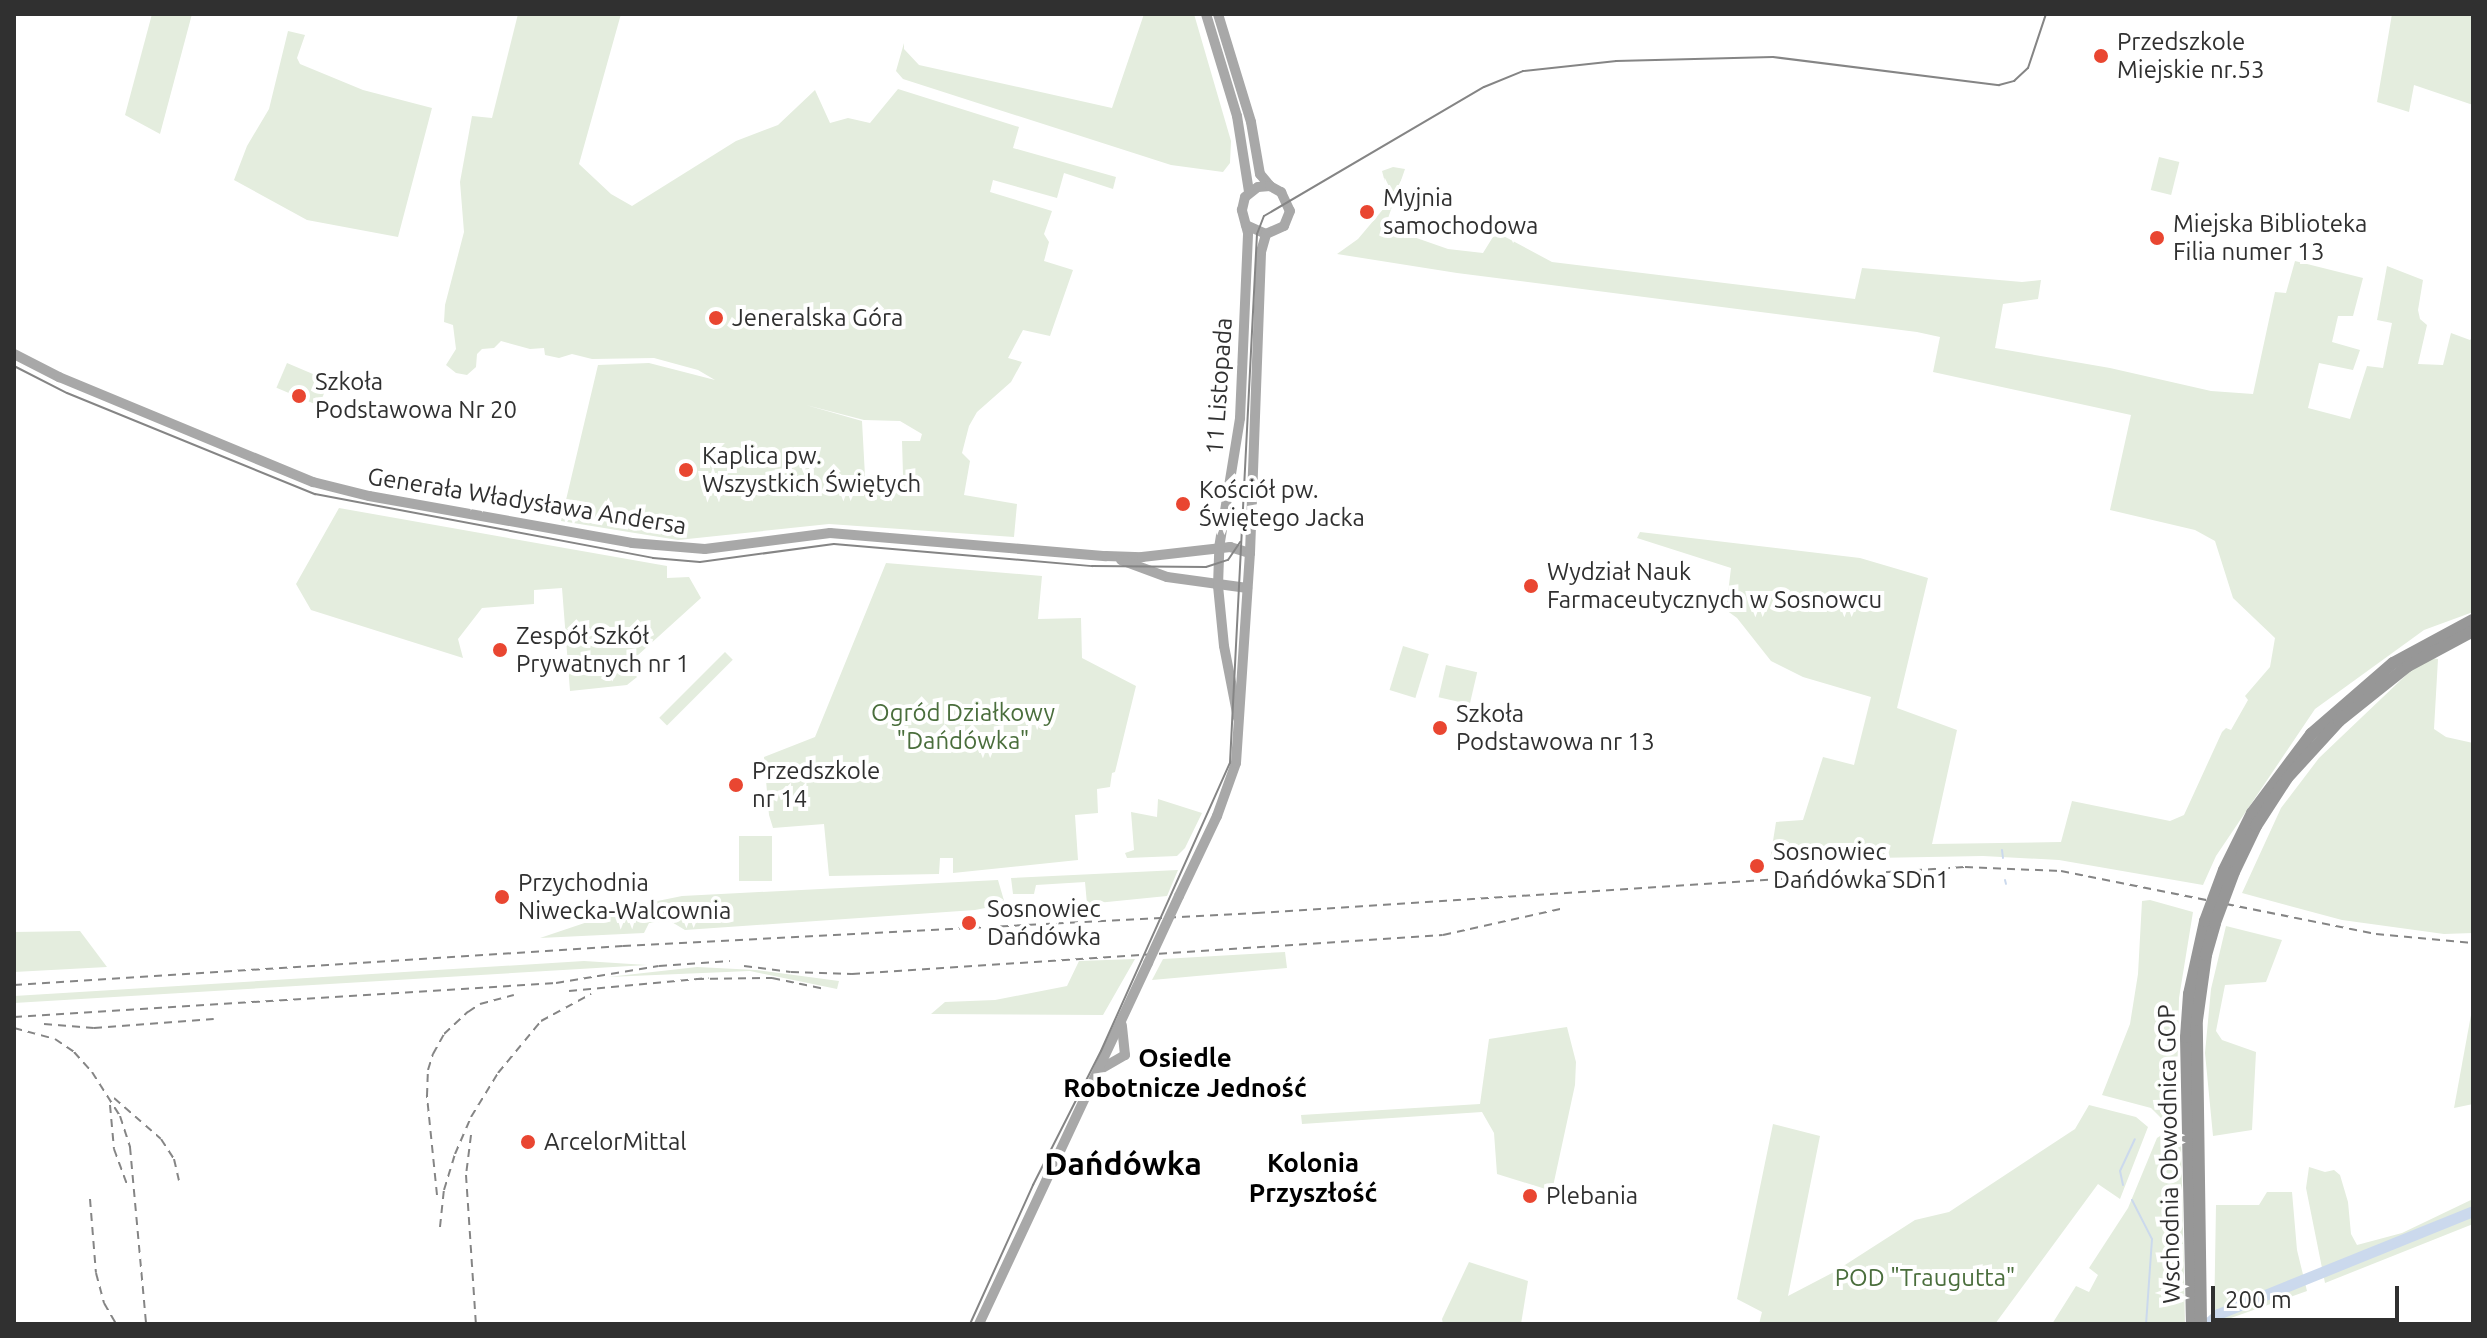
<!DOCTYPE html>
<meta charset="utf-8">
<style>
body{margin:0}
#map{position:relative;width:2487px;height:1338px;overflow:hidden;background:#fff;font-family:Ubuntu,sans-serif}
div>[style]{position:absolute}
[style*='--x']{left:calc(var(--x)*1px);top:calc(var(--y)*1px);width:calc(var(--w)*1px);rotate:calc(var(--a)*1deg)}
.green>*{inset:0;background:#e4edde;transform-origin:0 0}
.stream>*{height:2px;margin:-1px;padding:0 1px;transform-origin:1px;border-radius:1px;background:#cbd9ed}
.river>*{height:11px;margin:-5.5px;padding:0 5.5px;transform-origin:5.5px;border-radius:5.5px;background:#cbd9ed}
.major>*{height:10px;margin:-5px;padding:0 5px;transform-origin:5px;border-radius:5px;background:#a8a8a8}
.highway>*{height:12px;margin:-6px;padding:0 6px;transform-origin:6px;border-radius:6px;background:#979797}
.tram>*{height:2px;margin:-1px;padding:0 1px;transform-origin:1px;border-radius:1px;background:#858585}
.rail>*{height:2px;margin-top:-1px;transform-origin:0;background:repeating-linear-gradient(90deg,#858585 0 8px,transparent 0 14px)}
.major-bridge>*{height:10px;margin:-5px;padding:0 5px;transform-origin:5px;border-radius:5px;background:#a8a8a8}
.highway-bridge>*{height:12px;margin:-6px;padding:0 6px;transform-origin:6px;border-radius:6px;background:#979797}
.dots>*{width:22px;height:22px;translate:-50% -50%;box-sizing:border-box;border:4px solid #fff;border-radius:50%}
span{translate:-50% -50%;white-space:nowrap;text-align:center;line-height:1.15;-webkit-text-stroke:8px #fff;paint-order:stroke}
.poi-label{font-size:24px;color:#303030}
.left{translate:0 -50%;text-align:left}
.street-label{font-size:24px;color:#303030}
.park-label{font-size:24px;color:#4a6e3c}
.neighbourhood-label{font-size:26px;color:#000;font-weight:700}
.district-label{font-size:32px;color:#000;font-weight:700}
.frame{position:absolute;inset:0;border:16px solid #303030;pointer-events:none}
.scale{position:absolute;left:2211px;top:1286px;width:188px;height:36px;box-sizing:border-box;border:4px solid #303030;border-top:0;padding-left:10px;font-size:24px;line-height:28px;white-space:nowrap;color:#303030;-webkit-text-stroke:6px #fff;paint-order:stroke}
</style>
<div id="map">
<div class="green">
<i style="clip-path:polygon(152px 14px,192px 14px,160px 134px,125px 115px)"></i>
<i style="clip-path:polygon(evenodd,518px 14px,621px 14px,579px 164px,611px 194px,632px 206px,736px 141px,778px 125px,815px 90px,830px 123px,848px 118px,870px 123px,898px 89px,1019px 127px,1013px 148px,1116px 177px,1113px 189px,1064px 173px,1057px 198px,993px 180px,990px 192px,1052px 211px,1044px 234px,1049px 242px,1044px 261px,1073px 270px,1050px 336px,1023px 330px,1008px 358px,1022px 362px,1011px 382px,977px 412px,969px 426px,962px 453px,970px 461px,964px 495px,1017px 504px,1014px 537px,829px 524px,678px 540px,561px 521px,598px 365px,649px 363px,715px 380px,698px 370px,654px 358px,592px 359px,572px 354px,559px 358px,545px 355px,544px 348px,530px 349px,501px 341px,494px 348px,482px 349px,477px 354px,476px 367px,467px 375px,456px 373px,446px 365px,456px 349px,453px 325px,444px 322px,445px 305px,464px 232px,460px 182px,472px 116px,492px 118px,518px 14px,806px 405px,864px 420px,900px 421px,922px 434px,920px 441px,902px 441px,903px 475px,865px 476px,862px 421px,806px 405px)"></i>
<i style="clip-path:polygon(1144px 14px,1194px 14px,1231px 141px,1230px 163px,1223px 172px,1171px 165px,903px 79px,896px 71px,904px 43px,904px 49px,919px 65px,1112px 108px)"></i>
<i style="clip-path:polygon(2392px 14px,2473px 14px,2473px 105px,2414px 85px,2409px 112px,2377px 102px)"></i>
<i style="clip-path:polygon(288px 31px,305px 35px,297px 58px,300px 64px,363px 90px,432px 108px,398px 237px,307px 220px,234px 180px,247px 146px,269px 109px)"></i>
<i style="left:2159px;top:157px;width:21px;height:34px;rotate:14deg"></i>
<i style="clip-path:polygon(1393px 167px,1405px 169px,1385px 227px,1448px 249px,1483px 253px,1496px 232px,1552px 262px,1855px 299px,1862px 268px,2022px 282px,2041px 280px,2038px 299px,2003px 304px,1995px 348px,2110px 368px,2211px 391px,2253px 394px,2275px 292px,2286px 293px,2295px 261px,2363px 278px,2353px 316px,2338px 316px,2332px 342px,2360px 350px,2353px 370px,2319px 363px,2308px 408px,2350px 419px,2367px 366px,2383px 368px,2392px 323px,2377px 320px,2387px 266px,2423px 280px,2418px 310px,2420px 319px,2427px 325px,2418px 364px,2443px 365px,2451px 333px,2470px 340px,2473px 337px,2473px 612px,2424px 630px,2315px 709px,2216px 856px,2203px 885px,2059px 860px,1983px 856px,1770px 860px,1776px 822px,1803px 820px,1823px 757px,1854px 765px,1871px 697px,1803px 677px,1771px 661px,1737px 618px,1726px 610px,1731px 568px,1637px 538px,1640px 532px,1860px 558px,1928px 578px,1897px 708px,1957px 730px,1932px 844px,2061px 842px,2072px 801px,2170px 821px,2184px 815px,2222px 732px,2226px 728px,2231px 730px,2248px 700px,2245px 696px,2270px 667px,2275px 638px,2233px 598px,2215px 541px,2195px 530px,2110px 510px,2131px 415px,1933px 372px,1940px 337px,1917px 332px,1457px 273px,1337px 254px,1358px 239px,1390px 201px,1382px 171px)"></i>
<i style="left:287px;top:363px;width:46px;height:27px;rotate:23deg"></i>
<i style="clip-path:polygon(339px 508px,667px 566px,667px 578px,689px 577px,701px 598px,627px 665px,637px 677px,627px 685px,570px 691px,562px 588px,534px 590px,534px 604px,482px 608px,458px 639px,463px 658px,311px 610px,296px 584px)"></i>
<i style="clip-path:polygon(886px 563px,1042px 576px,1038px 619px,1081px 618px,1082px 658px,1136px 686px,1115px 772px,1112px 773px,1110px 787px,1097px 789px,1098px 813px,1075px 815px,1078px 860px,953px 873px,953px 858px,940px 858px,939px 874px,829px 876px,824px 824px,773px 828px,769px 815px,764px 757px,815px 737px)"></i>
<i style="left:1403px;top:646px;width:27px;height:46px;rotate:17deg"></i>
<i style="left:725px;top:652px;width:11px;height:93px;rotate:45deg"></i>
<i style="clip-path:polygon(2425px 657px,2438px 659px,2434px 729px,2446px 737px,2473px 743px,2473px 933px,2444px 934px,2342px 920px,2242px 893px,2281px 808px,2319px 758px)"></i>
<i style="left:1446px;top:665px;width:32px;height:33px;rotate:13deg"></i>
<i style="clip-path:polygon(1158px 799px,1202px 813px,1185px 848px,1177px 856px,1127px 858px,1125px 853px,1134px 850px,1131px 812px,1157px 817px)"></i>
<i style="left:739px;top:836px;width:33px;height:45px"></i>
<i style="clip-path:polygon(1178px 870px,1167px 896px,1087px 904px,1085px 882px,1036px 885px,1034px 894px,1013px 894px,1011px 878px)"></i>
<i style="clip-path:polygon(998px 880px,1005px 904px,975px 910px,685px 930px,670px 921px,649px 923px,644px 933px,540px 938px,638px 905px,682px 896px)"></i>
<i style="clip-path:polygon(2150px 900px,2193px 912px,2179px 998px,2176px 1128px,2169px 1126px,2151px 1108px,2102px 1095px,2130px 1024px,2138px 974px,2142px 901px)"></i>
<i style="clip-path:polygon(2226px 926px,2282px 940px,2266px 982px,2225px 985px,2216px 1031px,2222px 1040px,2256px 1052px,2252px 1130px,2213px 1136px,2205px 1053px,2211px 989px)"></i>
<i style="clip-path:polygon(80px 931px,107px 967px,14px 972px,14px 932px)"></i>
<i style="clip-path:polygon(1285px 952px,1287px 968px,1152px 980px,1163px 959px)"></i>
<i style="clip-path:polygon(1135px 959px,1103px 1015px,931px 1014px,945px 1002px,995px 1000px,1067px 986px,1079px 961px)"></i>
<i style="clip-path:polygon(584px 961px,647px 965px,14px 1003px,14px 996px)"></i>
<i style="clip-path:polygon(697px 967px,756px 970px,839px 981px,837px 989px,750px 971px,608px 977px)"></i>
<i style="clip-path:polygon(2473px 1004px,2473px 1104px,2454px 1108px)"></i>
<i style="clip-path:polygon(1567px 1027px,1576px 1062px,1575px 1085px,1552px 1191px,1497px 1174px,1494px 1133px,1482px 1112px,1302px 1124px,1301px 1115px,1480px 1104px,1489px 1039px)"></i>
<i style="clip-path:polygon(2089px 1105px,2136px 1117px,2148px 1127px,2120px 1199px,2098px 1184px,1995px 1324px,1759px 1324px,1762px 1312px,1737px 1299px,1773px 1124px,1820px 1136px,1788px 1296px,1834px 1272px,1915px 1220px,1949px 1212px,2075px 1129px)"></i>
<i style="clip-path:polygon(2163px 1134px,2181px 1139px,2185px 1324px,2052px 1324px,2076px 1286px,2089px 1292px,2098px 1275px,2089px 1268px,2128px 1208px,2157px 1138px)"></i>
<i style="clip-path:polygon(2309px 1167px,2325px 1172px,2334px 1170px,2340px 1175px,2348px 1202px,2351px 1234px,2357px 1245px,2402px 1233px,2473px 1199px,2473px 1224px,2325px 1283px,2306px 1188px)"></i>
<i style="clip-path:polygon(2267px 1192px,2292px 1192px,2297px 1250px,2307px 1291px,2214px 1324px,2216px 1205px,2259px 1205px)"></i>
<i style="clip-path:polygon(1469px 1262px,1528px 1281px,1521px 1324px,1443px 1324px,1442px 1319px)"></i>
</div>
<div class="stream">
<i style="--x:2002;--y:850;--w:8;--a:83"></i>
<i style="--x:2005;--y:880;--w:4;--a:76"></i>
<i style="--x:2123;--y:1185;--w:14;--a:-102"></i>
<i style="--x:2120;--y:1171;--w:35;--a:-65"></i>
<i style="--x:2132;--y:1200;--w:44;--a:62.9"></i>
<i style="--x:2152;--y:1239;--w:85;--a:94"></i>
</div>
<div class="river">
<i style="--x:2207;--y:1324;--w:15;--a:-42"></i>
<i style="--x:2218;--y:1314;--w:275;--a:-22"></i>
</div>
<div class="major">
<i style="--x:1206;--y:14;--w:107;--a:73.1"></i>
<i style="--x:1237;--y:116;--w:77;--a:81"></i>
<i style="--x:1218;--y:14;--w:113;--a:73"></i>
<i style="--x:1251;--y:122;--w:53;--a:80.2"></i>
<i style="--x:1260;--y:174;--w:16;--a:50"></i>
<i style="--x:14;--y:354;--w:51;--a:27.1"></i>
<i style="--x:59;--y:377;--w:275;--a:22.5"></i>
<i style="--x:313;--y:482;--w:58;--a:14"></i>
<i style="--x:369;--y:496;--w:267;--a:10.1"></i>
<i style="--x:632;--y:543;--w:73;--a:4.7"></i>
<i style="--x:705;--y:549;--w:126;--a:-7.3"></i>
<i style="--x:830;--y:533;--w:277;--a:4.8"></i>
<i style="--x:1106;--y:556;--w:36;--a:2"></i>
<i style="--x:1142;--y:557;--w:89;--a:-6.5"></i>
<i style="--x:1230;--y:547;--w:21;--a:17"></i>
<i style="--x:1121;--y:560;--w:49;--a:20.3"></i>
<i style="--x:1167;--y:577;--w:81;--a:7.8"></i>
<i style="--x:1238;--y:718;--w:73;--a:-101"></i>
<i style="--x:1224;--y:646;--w:60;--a:-95.7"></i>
<i style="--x:1218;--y:586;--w:38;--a:-88"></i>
<i style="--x:1219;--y:548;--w:132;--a:-80.8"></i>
<i style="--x:1240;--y:418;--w:185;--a:-87.5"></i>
<i style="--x:1248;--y:233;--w:24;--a:-105"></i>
<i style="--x:1242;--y:210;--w:13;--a:-77"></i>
<i style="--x:1245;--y:197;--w:16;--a:-38"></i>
<i style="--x:1258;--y:187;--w:12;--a:-5"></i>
<i style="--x:1270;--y:186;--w:13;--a:29"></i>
<i style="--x:1281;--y:192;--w:21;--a:65"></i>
<i style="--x:1290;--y:211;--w:16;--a:112"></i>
<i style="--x:1284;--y:226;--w:20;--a:156"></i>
<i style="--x:1266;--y:234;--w:22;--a:-156"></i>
<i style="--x:1179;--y:896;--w:89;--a:-64.6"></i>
<i style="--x:1217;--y:816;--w:56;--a:-70.3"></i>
<i style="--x:1236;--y:763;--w:210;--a:-86.2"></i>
<i style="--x:1250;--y:553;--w:301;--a:-87.9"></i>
<i style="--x:1261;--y:252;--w:19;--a:-74"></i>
<i style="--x:1099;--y:1070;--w:30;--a:-30"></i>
<i style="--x:1125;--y:1055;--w:30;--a:-96"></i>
<i style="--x:979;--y:1324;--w:399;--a:-64.9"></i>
</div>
<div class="highway">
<i style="--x:2224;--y:870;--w:64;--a:-63.8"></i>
<i style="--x:2252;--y:813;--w:99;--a:-53.2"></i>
<i style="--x:2311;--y:734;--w:108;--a:-40.9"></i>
<i style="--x:2393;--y:663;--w:91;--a:-28.3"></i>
<i style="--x:2234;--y:872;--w:51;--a:-64.4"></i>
<i style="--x:2256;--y:826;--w:57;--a:-57.1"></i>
<i style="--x:2287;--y:778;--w:77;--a:-47.6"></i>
<i style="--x:2339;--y:721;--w:88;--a:-38.6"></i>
<i style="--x:2408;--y:666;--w:74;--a:-28.3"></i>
<i style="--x:2192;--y:1324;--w:287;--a:-91.2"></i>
<i style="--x:2186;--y:1037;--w:43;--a:-86"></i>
<i style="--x:2189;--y:994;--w:75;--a:-77.6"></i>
<i style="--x:2201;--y:1324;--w:304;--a:-90.8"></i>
<i style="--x:2197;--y:1020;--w:66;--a:-82.1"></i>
<i style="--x:2206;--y:955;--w:33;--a:-74"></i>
</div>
<div class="tram">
<i style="--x:14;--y:366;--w:59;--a:27"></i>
<i style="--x:67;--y:393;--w:268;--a:22.2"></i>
<i style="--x:315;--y:494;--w:344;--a:10.7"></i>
<i style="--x:653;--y:558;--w:47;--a:4.9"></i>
<i style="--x:700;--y:562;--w:135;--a:-7.7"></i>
<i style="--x:834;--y:544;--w:259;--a:4.9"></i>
<i style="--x:1092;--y:566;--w:114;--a:0.5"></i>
<i style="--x:1206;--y:567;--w:23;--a:-18"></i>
<i style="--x:1228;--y:560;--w:22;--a:-56"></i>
<i style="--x:970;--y:1324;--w:153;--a:-65.6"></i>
<i style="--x:1033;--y:1185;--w:150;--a:-63.1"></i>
<i style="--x:1101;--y:1051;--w:316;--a:-65.9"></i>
<i style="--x:1230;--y:763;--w:530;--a:-87.08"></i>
<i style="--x:1257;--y:234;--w:19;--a:-69"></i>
<i style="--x:1264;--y:216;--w:255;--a:-30.4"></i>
<i style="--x:1484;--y:87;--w:42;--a:-22.3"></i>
<i style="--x:1523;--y:71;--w:94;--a:-6.1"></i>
<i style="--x:1616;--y:61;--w:157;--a:-1.5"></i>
<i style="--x:1773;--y:57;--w:228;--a:7.1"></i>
<i style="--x:1999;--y:85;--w:16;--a:-15"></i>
<i style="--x:2014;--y:81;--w:19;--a:-43"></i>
<i style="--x:2028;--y:68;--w:57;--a:-71.6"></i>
</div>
<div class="rail">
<i style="--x:744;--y:966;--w:47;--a:7.3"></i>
<i style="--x:791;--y:972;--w:61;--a:1.9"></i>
<i style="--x:852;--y:974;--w:592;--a:-3.78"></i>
<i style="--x:1443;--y:935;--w:120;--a:-12.5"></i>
<i style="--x:696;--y:979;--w:76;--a:-0.8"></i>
<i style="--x:772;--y:978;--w:54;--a:11.7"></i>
<i style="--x:14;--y:985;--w:610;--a:-3.66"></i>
<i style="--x:623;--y:946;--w:635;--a:-2.98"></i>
<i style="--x:1257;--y:913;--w:709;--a:-3.72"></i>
<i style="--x:1965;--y:867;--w:96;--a:2.4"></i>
<i style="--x:2061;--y:871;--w:321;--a:11.3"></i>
<i style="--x:2376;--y:934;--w:97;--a:5.3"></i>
<i style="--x:569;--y:991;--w:140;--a:-5.3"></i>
<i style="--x:14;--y:1017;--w:543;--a:-3.59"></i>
<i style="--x:556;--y:983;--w:104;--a:-9.4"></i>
<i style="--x:659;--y:966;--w:71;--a:-4"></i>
<i style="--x:44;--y:1024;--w:50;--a:4.6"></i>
<i style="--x:94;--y:1028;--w:120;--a:-4.3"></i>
<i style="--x:14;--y:1028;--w:42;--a:15"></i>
<i style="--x:55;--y:1039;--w:23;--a:34"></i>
<i style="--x:74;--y:1052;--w:27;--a:48"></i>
<i style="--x:92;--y:1072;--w:52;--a:57.5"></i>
<i style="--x:120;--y:1116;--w:33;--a:72"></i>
<i style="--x:130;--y:1147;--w:178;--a:84.8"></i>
<i style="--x:114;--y:1098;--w:62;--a:41.1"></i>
<i style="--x:161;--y:1139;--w:24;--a:57"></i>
<i style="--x:174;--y:1159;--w:22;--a:77"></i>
<i style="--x:110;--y:1105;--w:44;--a:84.8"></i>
<i style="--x:114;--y:1149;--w:40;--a:69.8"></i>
<i style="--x:471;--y:1135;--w:40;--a:97.1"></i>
<i style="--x:466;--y:1175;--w:149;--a:86.2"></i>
<i style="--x:437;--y:1195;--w:100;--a:-95.8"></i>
<i style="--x:427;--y:1096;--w:26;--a:-88"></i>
<i style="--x:428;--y:1070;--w:17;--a:-73"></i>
<i style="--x:433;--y:1054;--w:23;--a:-61"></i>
<i style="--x:444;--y:1034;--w:33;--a:-43"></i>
<i style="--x:468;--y:1012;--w:14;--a:-34"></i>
<i style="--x:480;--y:1004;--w:35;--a:-15"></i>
<i style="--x:90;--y:1199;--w:74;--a:85.4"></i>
<i style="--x:96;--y:1273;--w:31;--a:75"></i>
<i style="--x:104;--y:1303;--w:24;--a:60"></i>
<i style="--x:440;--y:1227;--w:37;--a:-84"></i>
<i style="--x:444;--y:1190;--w:38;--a:-73"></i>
<i style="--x:455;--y:1154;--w:40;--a:-66.6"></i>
<i style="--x:471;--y:1117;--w:52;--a:-58.5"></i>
<i style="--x:498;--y:1073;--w:67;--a:-50.4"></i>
<i style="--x:541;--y:1021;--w:57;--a:-28.4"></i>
</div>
<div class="major-bridge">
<i style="--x:1148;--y:963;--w:74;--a:-65.2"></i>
</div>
<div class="highway-bridge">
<i style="--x:2205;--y:921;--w:54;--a:-69.6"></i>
<i style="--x:2215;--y:923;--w:54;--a:-69.6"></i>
</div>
<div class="dots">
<i style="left:2101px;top:56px;background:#e94631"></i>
<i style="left:1367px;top:212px;background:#e94631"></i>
<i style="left:2157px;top:238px;background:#e94631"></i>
<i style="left:716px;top:318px;background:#e94631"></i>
<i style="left:299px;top:396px;background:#e94631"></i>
<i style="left:686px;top:470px;background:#e94631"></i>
<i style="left:1183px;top:504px;background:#e94631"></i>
<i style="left:1531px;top:586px;background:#e94631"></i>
<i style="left:500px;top:650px;background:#e94631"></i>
<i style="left:1440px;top:728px;background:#e94631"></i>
<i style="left:736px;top:785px;background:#e94631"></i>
<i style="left:1757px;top:866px;background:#e94631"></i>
<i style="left:502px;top:897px;background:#e94631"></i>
<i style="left:969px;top:923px;background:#e94631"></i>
<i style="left:528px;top:1142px;background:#e94631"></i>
<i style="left:1530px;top:1196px;background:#e94631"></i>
</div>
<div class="poi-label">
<span class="left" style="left:2117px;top:56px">Przedszkole<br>Miejskie nr.53</span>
<span class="left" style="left:1383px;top:212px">Myjnia<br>samochodowa</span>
<span class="left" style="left:2173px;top:238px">Miejska Biblioteka<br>Filia numer 13</span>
<span class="left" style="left:732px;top:318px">Jeneralska Góra</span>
<span class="left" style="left:315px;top:396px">Szkoła<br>Podstawowa Nr 20</span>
<span class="left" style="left:702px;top:470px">Kaplica pw.<br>Wszystkich Świętych</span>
<span class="left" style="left:1199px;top:504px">Kościół pw.<br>Świętego Jacka</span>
<span class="left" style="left:1547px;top:586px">Wydział Nauk<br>Farmaceutycznych w Sosnowcu</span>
<span class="left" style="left:516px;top:650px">Zespół Szkół<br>Prywatnych nr 1</span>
<span class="left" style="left:1456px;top:728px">Szkoła<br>Podstawowa nr 13</span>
<span class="left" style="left:752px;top:785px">Przedszkole<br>nr 14</span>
<span class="left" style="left:1773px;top:866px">Sosnowiec<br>Dańdówka SDn1</span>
<span class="left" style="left:518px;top:897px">Przychodnia<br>Niwecka-Walcownia</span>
<span class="left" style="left:987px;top:923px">Sosnowiec<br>Dańdówka</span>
<span class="left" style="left:544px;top:1142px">ArcelorMittal</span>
<span class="left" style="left:1546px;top:1196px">Plebania</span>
</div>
<div class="street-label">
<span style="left:1219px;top:386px;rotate:-86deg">11 Listopada</span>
<span style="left:527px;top:501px;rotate:9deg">Generała Władysława Andersa</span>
<span style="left:2169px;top:1154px;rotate:-91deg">Wschodnia Obwodnica GOP</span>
</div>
<div class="park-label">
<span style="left:963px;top:727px">Ogród Działkowy<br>"Dańdówka"</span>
<span style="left:1925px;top:1278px">POD "Traugutta"</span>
</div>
<div class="neighbourhood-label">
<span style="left:1185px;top:1073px">Osiedle<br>Robotnicze Jedność</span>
<span style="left:1313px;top:1178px">Kolonia<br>Przyszłość</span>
</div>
<div class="district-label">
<span style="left:1123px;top:1163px">Dańdówka</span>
</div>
<div class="frame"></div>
<div class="scale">200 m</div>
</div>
